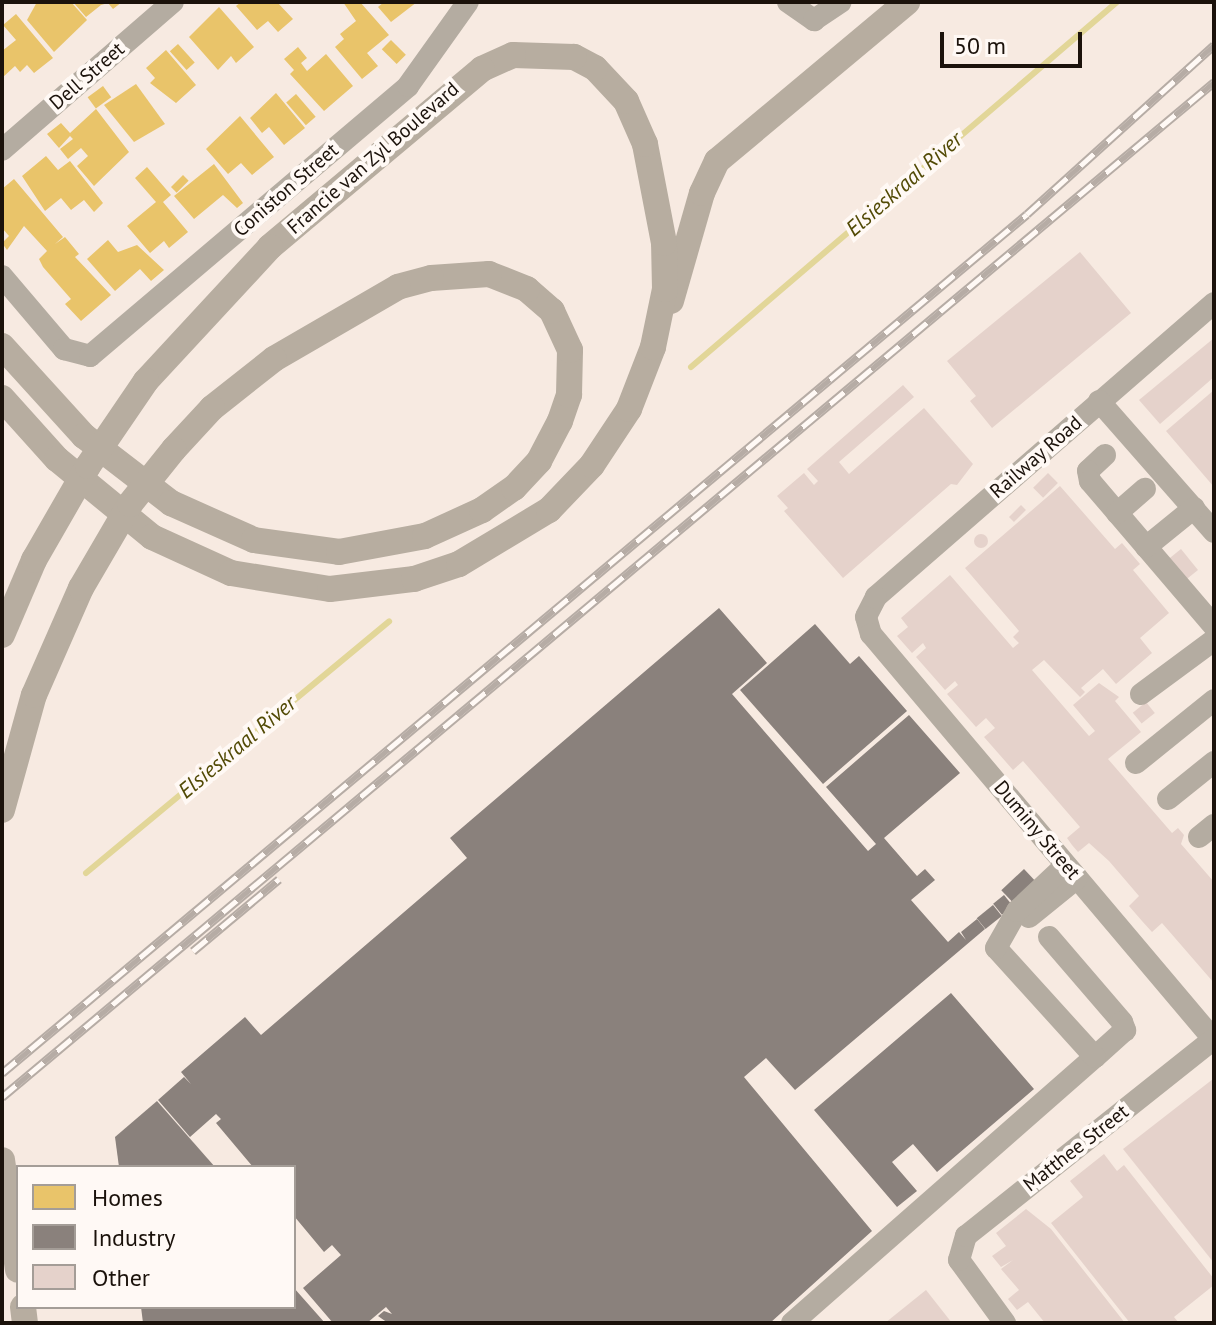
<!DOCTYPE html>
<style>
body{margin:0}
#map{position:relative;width:1216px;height:1325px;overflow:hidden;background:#f7eae1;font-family:"PT Sans",sans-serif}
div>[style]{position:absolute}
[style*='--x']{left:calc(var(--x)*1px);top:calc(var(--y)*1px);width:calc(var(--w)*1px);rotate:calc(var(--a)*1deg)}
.homes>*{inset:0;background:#e9c46a;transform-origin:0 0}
.industry>*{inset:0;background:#8a817c;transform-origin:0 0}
.stream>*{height:6px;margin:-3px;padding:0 3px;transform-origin:3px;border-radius:3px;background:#e2d698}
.building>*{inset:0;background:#e5d2cb;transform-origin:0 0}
.round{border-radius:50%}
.minor>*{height:22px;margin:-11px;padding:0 11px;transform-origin:11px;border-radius:11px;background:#b4aca1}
.major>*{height:26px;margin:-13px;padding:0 13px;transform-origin:13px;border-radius:13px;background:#b7ada0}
.rail>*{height:9px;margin-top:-4.5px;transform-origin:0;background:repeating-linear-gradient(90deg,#fff9f5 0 18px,#b6aca5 0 36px);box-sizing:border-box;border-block:2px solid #b6aca5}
.major-bridge>*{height:26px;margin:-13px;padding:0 13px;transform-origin:13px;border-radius:13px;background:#b7ada0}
span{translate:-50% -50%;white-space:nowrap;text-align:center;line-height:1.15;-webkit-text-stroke:8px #fff9f5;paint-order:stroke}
.street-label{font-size:20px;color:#1b120b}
.water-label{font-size:22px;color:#524a05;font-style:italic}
.frame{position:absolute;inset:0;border:4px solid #1b120b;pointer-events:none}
.legend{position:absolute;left:16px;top:1165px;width:280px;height:144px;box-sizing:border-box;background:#fff9f5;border:2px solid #a49d97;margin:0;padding:10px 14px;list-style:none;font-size:24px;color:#1b120b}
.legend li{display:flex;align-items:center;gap:16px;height:40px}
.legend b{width:40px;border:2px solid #a49d97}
.scale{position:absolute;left:940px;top:32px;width:142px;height:36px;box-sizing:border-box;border:4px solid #1b120b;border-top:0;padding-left:10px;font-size:24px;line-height:28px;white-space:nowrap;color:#1b120b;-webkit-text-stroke:6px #fff9f5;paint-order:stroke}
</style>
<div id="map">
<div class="homes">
<i style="clip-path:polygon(37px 2px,71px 2px,87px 20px,54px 52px,27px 20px)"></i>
<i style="clip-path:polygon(73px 2px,122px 2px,113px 9px,108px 3px,101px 5px,86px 17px)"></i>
<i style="clip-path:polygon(241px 2px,277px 2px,293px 19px,278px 32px,268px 21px,257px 30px,236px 6px)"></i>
<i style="clip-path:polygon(343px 2px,360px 2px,389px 35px,367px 53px,378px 66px,362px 79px,335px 47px,344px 39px,340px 34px,356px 21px)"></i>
<i style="clip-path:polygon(384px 2px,417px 2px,391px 22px,378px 7px)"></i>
<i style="clip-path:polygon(219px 7px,254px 47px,236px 63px,231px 56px,218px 70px,189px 37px)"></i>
<i style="clip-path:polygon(16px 14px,53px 58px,34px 73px,27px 65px,20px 72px,15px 66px,2px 78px,2px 51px,16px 40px,3px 25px)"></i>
<i style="left:391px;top:40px;width:21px;height:13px;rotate:45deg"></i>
<i style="left:178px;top:44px;width:25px;height:11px;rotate:48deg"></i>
<i style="clip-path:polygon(298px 47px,307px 58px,301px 63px,307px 71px,326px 54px,353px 86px,324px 111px,290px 74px,294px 70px,284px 59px)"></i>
<i style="clip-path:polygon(166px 50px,196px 85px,176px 103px,150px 83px,155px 78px,146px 68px)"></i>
<i style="clip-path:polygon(136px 84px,165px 124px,134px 142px,104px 105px)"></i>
<i style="left:103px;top:86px;width:14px;height:19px;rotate:54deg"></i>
<i style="clip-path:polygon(276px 93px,305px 128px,284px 145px,269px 127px,262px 133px,250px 118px)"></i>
<i style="left:296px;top:94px;width:30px;height:13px;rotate:49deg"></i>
<i style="clip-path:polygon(96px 109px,129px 152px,94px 186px,77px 166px,88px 156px,81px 148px,68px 159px,60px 149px,73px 139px,70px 136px,59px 148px,47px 134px,61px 123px,70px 133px)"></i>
<i style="clip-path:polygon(240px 116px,274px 157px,252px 175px,241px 163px,228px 174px,206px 149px)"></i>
<i style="clip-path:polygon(46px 156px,58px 170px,70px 161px,103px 203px,94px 212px,84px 200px,71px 210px,61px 198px,45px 211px,22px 176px)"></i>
<i style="clip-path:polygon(214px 164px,243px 203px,237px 208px,223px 195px,194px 219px,174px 196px)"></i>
<i style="clip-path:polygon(147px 167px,171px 195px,163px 202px,188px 232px,169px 248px,164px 241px,150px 253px,127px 226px,156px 202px,135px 178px)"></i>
<i style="left:183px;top:175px;width:8px;height:17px;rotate:45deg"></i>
<i style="clip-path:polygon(14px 179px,63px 237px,55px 244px,65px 237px,79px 254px,75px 257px,111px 295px,81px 321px,65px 304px,71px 299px,43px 267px,39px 259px,47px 251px,24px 226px,7px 250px,2px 243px,9px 236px,2px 228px,2px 189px)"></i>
<i style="clip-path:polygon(108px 240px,118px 252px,137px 245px,164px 270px,151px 281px,140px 269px,115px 291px,87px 259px)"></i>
</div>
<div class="industry">
<i style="clip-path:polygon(719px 608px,767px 663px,732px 694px,868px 851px,876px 844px,826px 787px,909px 715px,960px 773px,884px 838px,917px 876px,925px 869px,935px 880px,911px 900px,948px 942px,959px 932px,966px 940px,961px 932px,977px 919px,985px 929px,795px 1090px,766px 1058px,744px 1077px,872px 1231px,770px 1323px,388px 1323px,378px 1316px,384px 1311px,392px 1314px,386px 1307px,367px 1323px,333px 1323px,303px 1288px,341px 1255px,332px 1245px,324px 1252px,294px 1216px,294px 1167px,253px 1167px,216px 1123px,221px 1119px,216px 1114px,190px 1137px,158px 1100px,184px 1077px,191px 1084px,181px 1072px,245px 1017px,261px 1035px,467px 858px,450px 838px)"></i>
<i style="clip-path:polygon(815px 624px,850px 664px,859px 656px,907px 711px,823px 784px,740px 690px)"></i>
<i style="left:1024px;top:869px;width:21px;height:31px;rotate:47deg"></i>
<i style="left:1004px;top:895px;width:14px;height:14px;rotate:51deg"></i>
<i style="left:993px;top:905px;width:14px;height:21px;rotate:51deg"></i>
<i style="clip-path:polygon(951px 993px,1034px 1089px,937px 1172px,913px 1144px,892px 1162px,917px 1191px,897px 1207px,814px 1110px)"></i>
<i style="clip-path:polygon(157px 1101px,215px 1167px,119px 1167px,115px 1137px)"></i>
<i style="clip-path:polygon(294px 1288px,325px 1323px,143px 1323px,141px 1307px,294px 1307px)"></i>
</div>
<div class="stream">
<i style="--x:691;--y:367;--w:561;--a:-40.59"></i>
<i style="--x:86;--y:873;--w:394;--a:-39.7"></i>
</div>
<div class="building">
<i style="clip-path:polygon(1080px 252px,1131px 313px,992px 428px,970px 401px,976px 396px,947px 361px)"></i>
<i style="clip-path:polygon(1214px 338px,1214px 377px,1160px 424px,1139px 400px)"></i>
<i style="clip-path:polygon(903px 385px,914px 397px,839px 462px,849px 474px,924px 408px,973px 464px,957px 485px,951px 484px,843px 578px,784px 511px,788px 508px,777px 496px,804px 473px,814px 485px,818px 481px,807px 469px)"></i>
<i style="clip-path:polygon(1214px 390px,1214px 487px,1166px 431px)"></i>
<i style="left:1048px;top:473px;width:14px;height:21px;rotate:45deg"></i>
<i style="clip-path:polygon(1060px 486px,1115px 549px,1122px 543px,1140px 564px,1133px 570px,1169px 613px,1140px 638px,1152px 653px,1116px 684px,1103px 669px,1081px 688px,1085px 692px,1080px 697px,1044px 660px,1032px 670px,1089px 736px,1095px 731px,1073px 705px,1099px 683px,1119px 697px,1115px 701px,1141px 732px,1108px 759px,1172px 833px,1178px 828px,1184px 835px,1181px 844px,1214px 882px,1214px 983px,1162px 923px,1152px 932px,1142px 921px,1129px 906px,1139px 896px,1109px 861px,1089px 843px,1078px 852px,1072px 845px,1067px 838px,1080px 827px,1023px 761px,1013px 770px,984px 737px,995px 728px,986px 718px,976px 727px,947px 694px,958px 685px,955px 681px,945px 690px,916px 657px,926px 648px,923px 643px,912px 653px,897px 636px,908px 627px,901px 618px,950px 575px,1013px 648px,1019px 643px,1013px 637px,1019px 631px,965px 568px)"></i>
<i style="left:1021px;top:505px;width:7px;height:17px;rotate:45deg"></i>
<i class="round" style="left:974px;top:534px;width:14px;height:14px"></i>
<i style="left:1181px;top:549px;width:27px;height:16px;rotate:51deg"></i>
<i style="left:1146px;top:702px;width:14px;height:17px;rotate:51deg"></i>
<i style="clip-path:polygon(1213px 1079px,1214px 1080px,1214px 1263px,1123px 1149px)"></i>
<i style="clip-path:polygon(1104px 1154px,1117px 1171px,1124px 1165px,1214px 1279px,1214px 1285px,1174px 1317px,1179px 1323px,1130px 1323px,1051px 1223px,1083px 1197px,1070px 1181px)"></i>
<i style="clip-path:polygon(1026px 1209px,1051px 1229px,1125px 1323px,1045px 1323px,1028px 1302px,1017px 1310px,1008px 1299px,1019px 1290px,1001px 1269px,1013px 1260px,1001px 1267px,992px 1256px,1006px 1246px,996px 1233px)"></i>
<i style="clip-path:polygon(926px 1290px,952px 1323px,885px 1323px)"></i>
</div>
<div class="minor">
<i style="--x:788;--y:2;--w:32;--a:35"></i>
<i style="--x:814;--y:20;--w:32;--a:-34"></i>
<i style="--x:2;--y:150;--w:226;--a:-40.9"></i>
<i style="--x:2;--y:276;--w:96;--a:49.7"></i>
<i style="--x:64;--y:349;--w:27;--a:15"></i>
<i style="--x:90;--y:356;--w:417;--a:-40.3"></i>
<i style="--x:408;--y:86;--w:103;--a:-54.5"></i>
<i style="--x:1214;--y:303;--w:448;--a:139"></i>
<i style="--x:876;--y:597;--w:22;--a:117"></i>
<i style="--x:866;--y:617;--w:18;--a:74"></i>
<i style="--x:871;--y:634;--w:531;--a:49.81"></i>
<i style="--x:1099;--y:401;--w:174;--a:48.7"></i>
<i style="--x:1105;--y:455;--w:23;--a:137"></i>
<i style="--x:1088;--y:471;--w:10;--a:79"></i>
<i style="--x:1090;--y:481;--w:191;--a:49.5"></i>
<i style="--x:1117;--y:513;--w:37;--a:-41"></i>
<i style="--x:1146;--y:547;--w:62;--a:-39.1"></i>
<i style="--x:1141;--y:694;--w:91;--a:-36.5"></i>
<i style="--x:1136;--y:763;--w:100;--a:-38.9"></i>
<i style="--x:1168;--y:799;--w:59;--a:-38.8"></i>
<i style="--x:1199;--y:837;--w:19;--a:-39"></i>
<i style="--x:1029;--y:917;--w:62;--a:-39.1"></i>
<i style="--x:1049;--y:937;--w:112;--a:49.3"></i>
<i style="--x:1122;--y:1022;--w:9;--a:69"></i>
<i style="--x:1125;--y:1030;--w:40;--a:138"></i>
<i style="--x:792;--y:1323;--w:403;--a:-41.3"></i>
<i style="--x:1095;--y:1057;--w:147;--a:-132.2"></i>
<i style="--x:996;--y:948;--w:43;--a:-60.4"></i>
<i style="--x:1017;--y:911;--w:67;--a:-43.2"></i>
<i style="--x:1005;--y:1323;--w:78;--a:-126.1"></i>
<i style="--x:959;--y:1260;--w:25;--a:-74"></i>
<i style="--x:966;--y:1236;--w:317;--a:-38.5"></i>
</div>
<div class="major">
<i style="--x:671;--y:301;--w:112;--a:-74"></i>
<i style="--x:702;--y:193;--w:35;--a:-65"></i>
<i style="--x:717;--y:161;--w:248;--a:-39.9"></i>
<i style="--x:2;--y:346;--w:122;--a:47.7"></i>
<i style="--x:84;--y:436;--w:110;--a:37.6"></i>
<i style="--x:171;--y:503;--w:91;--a:24"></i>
<i style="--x:254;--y:540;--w:86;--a:8"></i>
<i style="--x:339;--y:552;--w:87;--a:-10.5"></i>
<i style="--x:425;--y:536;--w:63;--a:-24.5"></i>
<i style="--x:482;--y:510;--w:39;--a:-35"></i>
<i style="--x:514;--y:488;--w:37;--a:-47"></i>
<i style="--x:539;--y:461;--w:45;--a:-62.3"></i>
<i style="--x:560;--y:421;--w:28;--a:-71"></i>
<i style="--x:569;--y:395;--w:45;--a:-88.7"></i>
<i style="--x:570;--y:350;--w:43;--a:-114.8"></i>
<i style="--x:552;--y:311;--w:33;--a:-139"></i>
<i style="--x:527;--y:289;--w:41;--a:-158.5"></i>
<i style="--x:489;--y:274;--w:58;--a:176.1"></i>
<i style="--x:431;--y:278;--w:34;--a:165"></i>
<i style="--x:398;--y:287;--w:143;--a:149.9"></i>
<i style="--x:274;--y:359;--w:79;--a:141.7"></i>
<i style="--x:212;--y:408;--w:56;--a:132.8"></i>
<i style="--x:2;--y:398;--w:82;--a:48"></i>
<i style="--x:57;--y:459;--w:123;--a:39.4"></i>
<i style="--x:152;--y:537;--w:87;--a:24.5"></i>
<i style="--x:231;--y:573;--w:100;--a:9.2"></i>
<i style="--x:330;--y:589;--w:85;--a:-6.8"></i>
<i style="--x:414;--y:579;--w:47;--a:-18.4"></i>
<i style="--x:459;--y:564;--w:105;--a:-31"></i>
<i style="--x:549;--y:510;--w:62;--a:-46.3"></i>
<i style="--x:592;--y:465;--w:67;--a:-56.5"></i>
<i style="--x:629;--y:409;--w:66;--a:-68.8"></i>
<i style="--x:653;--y:347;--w:59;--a:-78.3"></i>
<i style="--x:665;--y:289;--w:46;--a:-91.2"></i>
<i style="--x:664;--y:243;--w:101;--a:-100.9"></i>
<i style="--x:645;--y:144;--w:47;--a:-113.8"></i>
<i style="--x:626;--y:101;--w:45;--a:-133.2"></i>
<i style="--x:595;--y:68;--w:24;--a:-152"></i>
<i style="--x:574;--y:57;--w:61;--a:-178.1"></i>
<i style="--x:513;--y:55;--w:34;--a:156"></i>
<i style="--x:482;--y:69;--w:277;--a:140"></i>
<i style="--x:270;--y:247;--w:183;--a:132.8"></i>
<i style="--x:2;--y:635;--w:82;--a:-66.9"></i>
<i style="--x:2;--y:810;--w:119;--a:-74.5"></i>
<i style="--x:34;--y:695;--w:117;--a:-66.3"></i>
<i style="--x:2;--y:1160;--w:111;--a:81.7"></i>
<i style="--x:23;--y:1307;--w:16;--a:83"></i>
</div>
<div class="rail">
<i style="--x:193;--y:951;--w:112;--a:-39.9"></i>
<i style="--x:2;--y:1073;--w:1337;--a:-39.96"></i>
<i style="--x:1027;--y:214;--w:252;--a:-42.1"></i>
<i style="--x:2;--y:1097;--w:1581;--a:-39.94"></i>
</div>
<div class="major-bridge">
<i style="--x:34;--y:560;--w:108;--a:-60.1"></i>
<i style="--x:88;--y:466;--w:103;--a:-55.7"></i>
<i style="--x:81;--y:588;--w:97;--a:-59.7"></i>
<i style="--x:130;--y:504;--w:70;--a:-51.3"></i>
</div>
<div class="street-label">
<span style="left:87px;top:76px;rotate:-41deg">Dell Street</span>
<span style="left:373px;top:158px;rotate:-41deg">Francie van Zyl Boulevard</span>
<span style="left:286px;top:190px;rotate:-41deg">Coniston Street</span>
<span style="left:1036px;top:457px;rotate:-41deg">Railway Road</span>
<span style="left:1037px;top:830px;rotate:50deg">Duminy Street</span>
<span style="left:1076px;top:1148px;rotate:-38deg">Matthee Street</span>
</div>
<div class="water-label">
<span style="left:904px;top:184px;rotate:-41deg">Elsieskraal River</span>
<span style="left:237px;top:747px;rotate:-40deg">Elsieskraal River</span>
</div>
<div class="frame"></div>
<ul class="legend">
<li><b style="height:22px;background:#e9c46a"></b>Homes</li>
<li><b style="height:22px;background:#8a817c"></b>Industry</li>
<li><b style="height:22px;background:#e5d2cb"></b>Other</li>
</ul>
<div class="scale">50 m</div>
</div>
